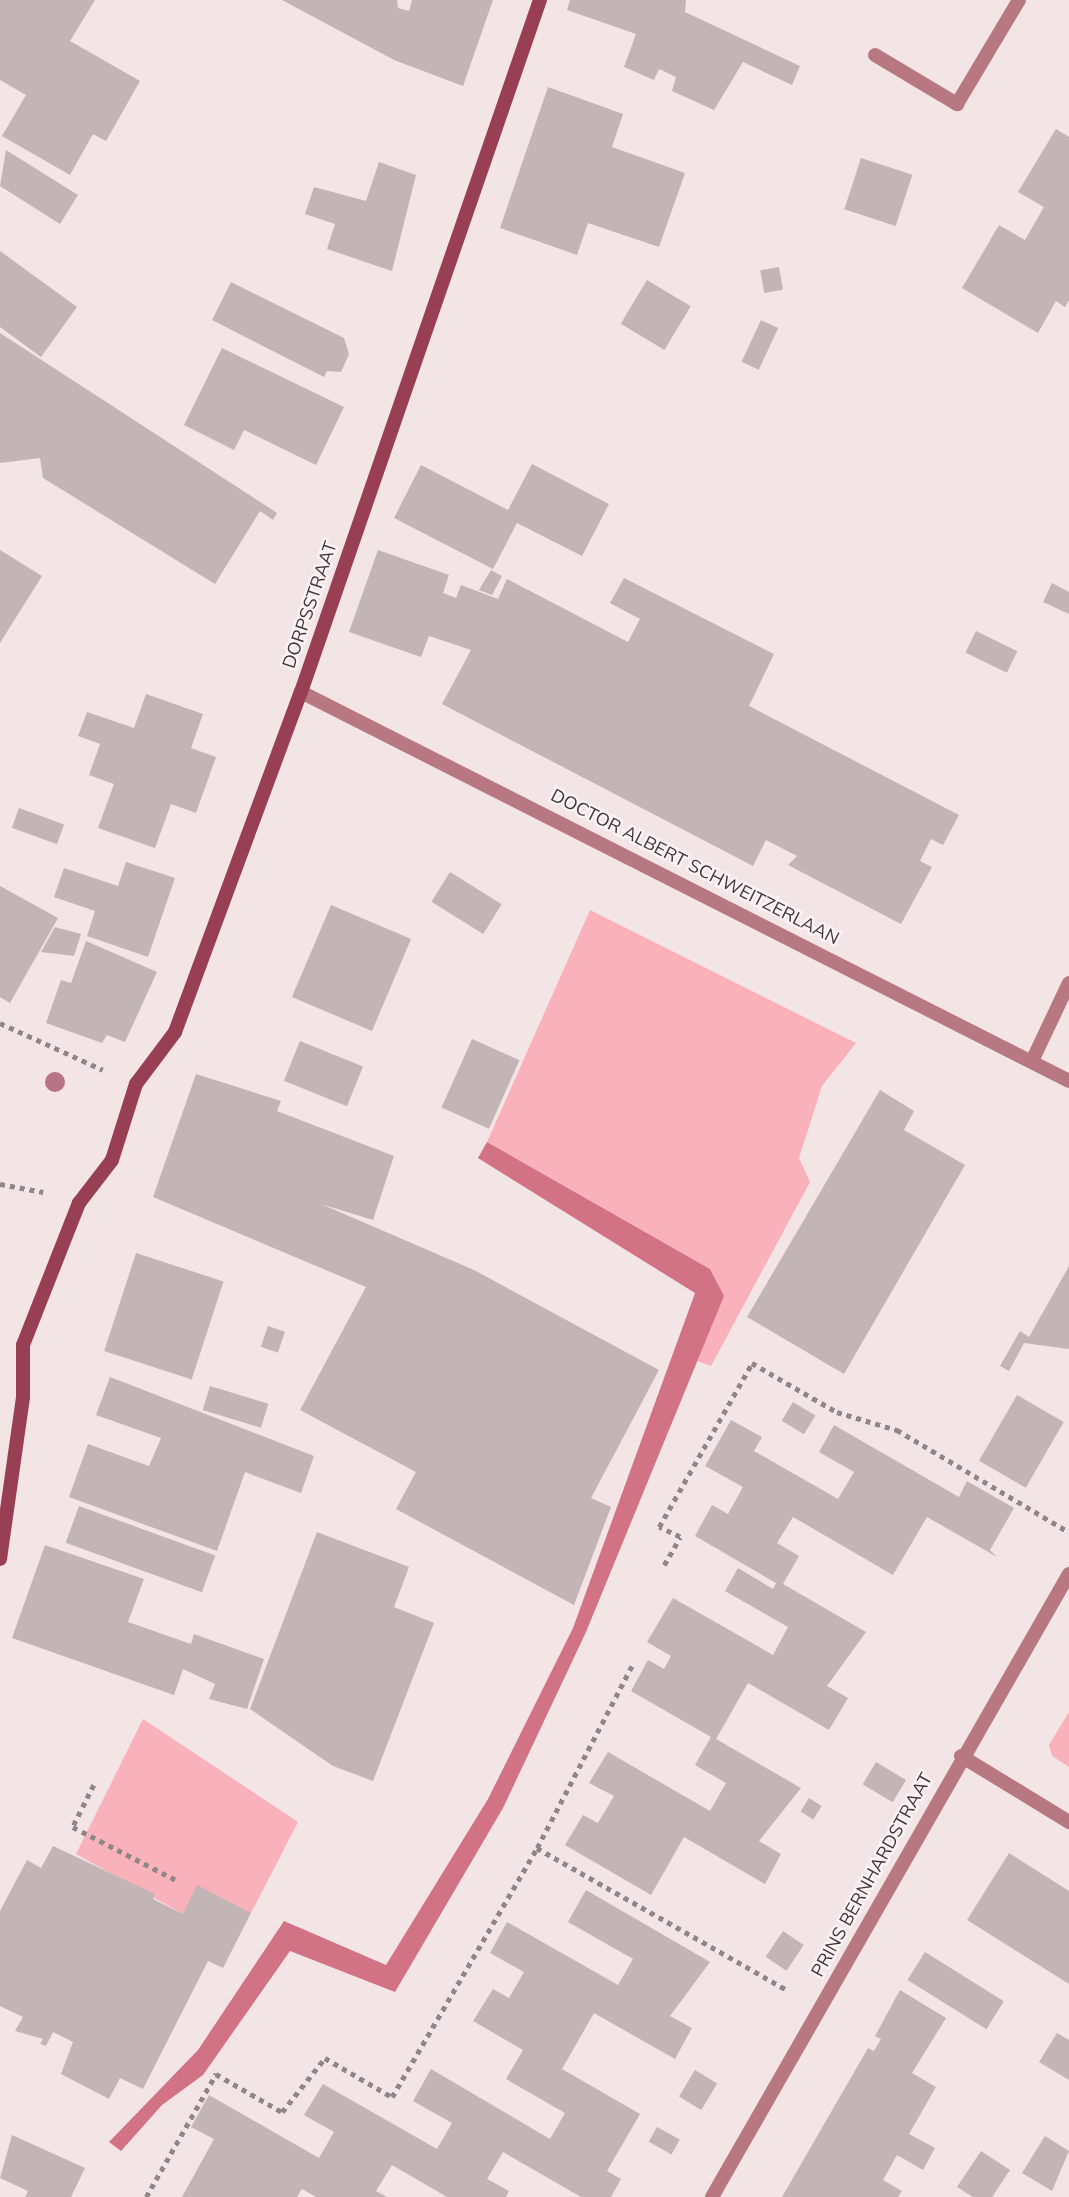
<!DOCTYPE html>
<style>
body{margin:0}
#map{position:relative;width:1069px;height:2197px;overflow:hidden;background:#f3e4e6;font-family:Mulish,sans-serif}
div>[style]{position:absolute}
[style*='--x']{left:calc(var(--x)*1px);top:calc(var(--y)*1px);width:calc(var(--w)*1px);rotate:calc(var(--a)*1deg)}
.green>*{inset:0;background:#f9b1bc}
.water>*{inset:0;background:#d27385}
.building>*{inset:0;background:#c3b4b6;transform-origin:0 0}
.path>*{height:4.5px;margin-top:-2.25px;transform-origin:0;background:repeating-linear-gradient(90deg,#908687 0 5px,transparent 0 10px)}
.street>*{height:14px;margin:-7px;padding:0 7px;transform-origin:7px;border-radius:7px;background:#b87882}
.secondary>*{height:14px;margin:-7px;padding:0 7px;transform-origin:7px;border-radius:7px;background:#993f53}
.trees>*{width:20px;height:20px;margin:-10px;border-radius:50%;background:#b97387}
span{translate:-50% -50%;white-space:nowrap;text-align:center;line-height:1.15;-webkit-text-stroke:5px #fef2f3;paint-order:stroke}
.street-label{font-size:18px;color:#3e3839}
</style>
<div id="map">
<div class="green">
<i style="clip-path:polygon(590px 910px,856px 1043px,822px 1086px,799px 1158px,810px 1182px,711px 1366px,697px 1361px,723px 1296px,710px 1269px,487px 1142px)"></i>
<i style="clip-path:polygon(1069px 1712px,1069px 1767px,1052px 1756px,1049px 1745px)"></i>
<i style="clip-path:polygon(143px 1719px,298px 1822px,251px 1913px,183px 1914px,76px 1854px)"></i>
</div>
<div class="water">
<i style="clip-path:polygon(487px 1142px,710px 1269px,724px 1296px,586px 1632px,503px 1808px,395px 1992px,290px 1951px,203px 2075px,162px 2105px,121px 2151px,109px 2142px,198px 2050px,284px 1921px,386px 1965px,488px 1799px,573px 1628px,695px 1293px,478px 1158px)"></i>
</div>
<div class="building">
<i style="clip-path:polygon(0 0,95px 0,70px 41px,140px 81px,106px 141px,93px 134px,70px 175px,2px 136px,26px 95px,0 80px)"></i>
<i style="clip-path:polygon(282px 0,397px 0,398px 8px,409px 11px,412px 0,493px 0,463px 86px,394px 60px)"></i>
<i style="clip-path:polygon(570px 0,686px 0,685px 12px,800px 66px,792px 85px,743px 62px,714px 110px,672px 91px,676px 77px,659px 69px,654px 80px,624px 67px,636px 34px,567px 10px)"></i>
<i style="clip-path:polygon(548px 87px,623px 114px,612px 147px,685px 173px,659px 247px,588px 223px,577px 255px,500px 228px)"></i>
<i style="clip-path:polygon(1056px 129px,1069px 137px,1069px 300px,1065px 307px,1056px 301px,1038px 333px,962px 288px,999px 225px,1025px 240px,1044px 207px,1018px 192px)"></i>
<i style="clip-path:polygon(6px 150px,78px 195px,60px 224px,0 186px)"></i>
<i style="left:861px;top:158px;width:54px;height:54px;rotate:18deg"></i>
<i style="clip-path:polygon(379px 162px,416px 175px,392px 271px,327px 249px,335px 224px,305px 214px,314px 187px,366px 201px)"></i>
<i style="clip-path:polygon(0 251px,77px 307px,41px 357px,0 327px)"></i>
<i style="left:779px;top:267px;width:23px;height:19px;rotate:80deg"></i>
<i style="left:647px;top:280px;width:51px;height:51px;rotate:31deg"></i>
<i style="clip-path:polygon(231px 282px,344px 338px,349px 354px,341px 372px,327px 371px,324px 377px,212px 320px)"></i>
<i style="left:761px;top:320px;width:19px;height:46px;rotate:25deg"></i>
<i style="clip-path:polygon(0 333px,277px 513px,273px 520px,260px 511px,215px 584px,43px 478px,40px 458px,0 463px)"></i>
<i style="clip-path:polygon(222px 348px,344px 407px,316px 465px,244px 430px,234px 450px,184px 425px)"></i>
<i style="clip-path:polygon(532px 464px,609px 504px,582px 556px,517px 523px,493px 569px,394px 518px,421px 465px,508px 510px)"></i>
<i style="clip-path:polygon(0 550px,42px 576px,0 643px)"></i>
<i style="clip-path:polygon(378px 550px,449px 575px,443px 593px,456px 598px,461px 585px,498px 599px,507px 579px,628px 642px,640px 619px,610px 603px,624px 578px,774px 654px,749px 706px,959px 815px,943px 845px,931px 839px,920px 861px,932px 867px,901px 924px,788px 865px,797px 856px,766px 840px,753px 866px,442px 704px,471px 650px,429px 636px,421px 657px,349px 632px)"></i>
<i style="clip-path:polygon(491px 570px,502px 576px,492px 595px,479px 590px)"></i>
<i style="clip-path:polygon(1052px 583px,1069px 592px,1069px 614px,1043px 602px)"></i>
<i style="left:976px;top:631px;width:46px;height:24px;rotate:26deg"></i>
<i style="clip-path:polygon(146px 694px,203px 714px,191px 748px,216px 757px,196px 813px,171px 804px,155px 848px,98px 828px,114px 784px,89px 775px,100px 744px,78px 736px,87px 712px,134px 728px)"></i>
<i style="left:19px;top:808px;width:48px;height:21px;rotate:20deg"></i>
<i style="clip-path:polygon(126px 862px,175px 878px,148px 957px,87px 936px,95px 911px,54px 897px,64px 868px,118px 886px)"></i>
<i style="left:450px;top:872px;width:61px;height:35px;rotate:32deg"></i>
<i style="clip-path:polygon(0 886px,58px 918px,10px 1003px,0 997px)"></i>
<i style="left:331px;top:905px;width:87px;height:100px;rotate:23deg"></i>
<i style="clip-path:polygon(55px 927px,81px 934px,74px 956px,41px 952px)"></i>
<i style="clip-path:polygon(86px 941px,157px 972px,125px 1042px,107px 1035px,102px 1043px,46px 1023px,61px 980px,71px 983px)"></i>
<i style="left:472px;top:1039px;width:52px;height:75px;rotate:24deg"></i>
<i style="left:300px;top:1041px;width:68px;height:43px;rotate:22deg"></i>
<i style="clip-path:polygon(196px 1074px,281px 1101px,277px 1111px,394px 1156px,373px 1220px,321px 1204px,474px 1270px,659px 1370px,591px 1498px,611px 1507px,574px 1605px,396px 1509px,416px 1472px,300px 1410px,366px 1287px,153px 1197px)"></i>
<i style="clip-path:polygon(880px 1090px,914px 1111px,904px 1130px,965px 1165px,844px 1374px,747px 1317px)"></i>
<i style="left:136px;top:1253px;width:92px;height:103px;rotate:18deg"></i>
<i style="clip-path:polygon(1069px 1266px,1069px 1349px,1024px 1343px,1009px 1371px,1000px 1366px,1020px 1331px,1029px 1337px)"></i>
<i style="left:268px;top:1326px;width:18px;height:22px;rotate:19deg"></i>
<i style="clip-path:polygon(110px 1377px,314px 1456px,301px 1493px,245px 1472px,217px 1551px,69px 1497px,88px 1444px,149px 1466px,161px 1438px,96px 1415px)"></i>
<i style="left:210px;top:1386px;width:61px;height:25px;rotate:17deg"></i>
<i style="left:1017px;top:1395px;width:54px;height:76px;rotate:30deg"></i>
<i style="left:793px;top:1402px;width:26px;height:22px;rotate:31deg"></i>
<i style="clip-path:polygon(731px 1420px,762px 1437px,754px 1451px,838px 1499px,854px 1472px,819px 1452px,834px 1425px,959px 1497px,967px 1481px,1014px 1508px,990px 1550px,997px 1557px,927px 1517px,893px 1575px,793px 1517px,777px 1543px,799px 1556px,783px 1584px,866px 1632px,827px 1686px,848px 1698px,829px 1730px,748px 1683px,716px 1739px,801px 1788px,759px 1841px,781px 1854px,765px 1884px,684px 1837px,651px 1895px,565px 1845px,583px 1815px,598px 1823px,614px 1796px,589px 1783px,608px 1752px,710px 1811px,726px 1783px,695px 1765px,711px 1737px,631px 1691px,648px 1660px,664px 1669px,671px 1656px,647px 1642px,673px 1598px,773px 1655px,788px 1627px,725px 1591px,738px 1568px,773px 1589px,776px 1583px,695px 1536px,712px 1505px,728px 1514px,743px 1487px,705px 1466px)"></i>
<i style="left:79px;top:1506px;width:145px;height:39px;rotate:20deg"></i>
<i style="clip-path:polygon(317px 1532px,409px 1567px,394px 1607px,434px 1623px,373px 1781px,333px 1766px,250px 1709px)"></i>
<i style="clip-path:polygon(45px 1545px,144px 1579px,128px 1622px,191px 1644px,194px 1634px,264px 1659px,247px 1709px,209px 1699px,215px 1684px,183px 1669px,174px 1695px,12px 1638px)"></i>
<i style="left:876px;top:1762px;width:35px;height:26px;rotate:31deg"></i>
<i style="left:809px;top:1798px;width:15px;height:16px;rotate:32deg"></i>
<i style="clip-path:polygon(53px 1846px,155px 1894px,153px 1899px,183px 1914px,197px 1885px,251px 1913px,223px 1968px,208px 1961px,143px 2089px,120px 2078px,109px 2099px,61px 2074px,73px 2042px,53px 2032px,46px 2046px,40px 2044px,43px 2039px,15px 2031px,23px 2017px,0 2006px,0 1911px,27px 1860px,41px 1868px)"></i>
<i style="clip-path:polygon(1009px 1853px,1069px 1891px,1069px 1984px,967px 1920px)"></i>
<i style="clip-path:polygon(586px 1890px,710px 1962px,670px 2016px,692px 2028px,675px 2059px,594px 2013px,562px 2069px,640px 2114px,607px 2171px,621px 2179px,611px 2197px,581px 2197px,503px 2152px,487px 2179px,509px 2191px,506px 2197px,447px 2197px,392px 2165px,376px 2191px,387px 2197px,316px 2197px,302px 2189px,297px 2197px,182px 2197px,214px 2139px,191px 2127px,209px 2095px,319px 2158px,334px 2132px,304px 2115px,323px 2084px,437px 2149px,452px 2123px,413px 2101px,431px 2069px,550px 2139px,565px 2113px,506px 2079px,523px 2050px,473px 2021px,493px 1989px,509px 1998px,524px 1972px,490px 1953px,507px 1922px,618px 1985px,633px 1959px,568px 1922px)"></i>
<i style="left:783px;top:1931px;width:25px;height:31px;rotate:34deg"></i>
<i style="left:925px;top:1952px;width:93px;height:33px;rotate:32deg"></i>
<i style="clip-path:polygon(900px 1990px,946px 2018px,912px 2073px,936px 2087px,909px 2134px,935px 2148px,923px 2170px,897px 2155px,883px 2180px,902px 2191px,898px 2197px,782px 2197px,868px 2048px,874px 2051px,881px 2039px,875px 2036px)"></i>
<i style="clip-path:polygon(1057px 2033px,1069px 2040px,1069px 2080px,1039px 2062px)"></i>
<i style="left:695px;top:2070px;width:26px;height:31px;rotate:31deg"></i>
<i style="left:657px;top:2127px;width:26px;height:17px;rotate:29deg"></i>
<i style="clip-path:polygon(12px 2135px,85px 2168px,71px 2197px,25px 2197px,28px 2191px,0 2178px)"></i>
<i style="clip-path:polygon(1045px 2136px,1069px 2151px,1052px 2191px,1022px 2173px)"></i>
<i style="clip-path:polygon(981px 2151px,1010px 2170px,992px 2197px,973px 2197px,957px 2187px)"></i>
</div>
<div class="path">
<i style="--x:0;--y:1023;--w:113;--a:24.5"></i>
<i style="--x:0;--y:1184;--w:44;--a:10.5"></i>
<i style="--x:664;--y:1565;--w:32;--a:-60"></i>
<i style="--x:680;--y:1537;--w:23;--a:-155"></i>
<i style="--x:659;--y:1527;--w:189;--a:-60.4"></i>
<i style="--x:752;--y:1363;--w:98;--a:30"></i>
<i style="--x:837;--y:1412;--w:63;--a:16.7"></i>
<i style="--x:897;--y:1430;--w:200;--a:30.7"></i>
<i style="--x:94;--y:1785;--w:47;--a:116.6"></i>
<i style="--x:73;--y:1827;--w:118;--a:27.2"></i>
<i style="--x:537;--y:1848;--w:288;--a:29.6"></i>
<i style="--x:146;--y:2197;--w:142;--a:-60.4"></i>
<i style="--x:216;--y:2074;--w:76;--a:29.9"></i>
<i style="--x:282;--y:2112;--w:69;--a:-51.5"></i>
<i style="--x:325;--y:2058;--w:78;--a:30.2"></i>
<i style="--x:392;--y:2097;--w:288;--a:-59.8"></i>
<i style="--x:537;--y:1848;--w:210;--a:-62.5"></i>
</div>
<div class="street">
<i style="--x:875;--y:55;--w:96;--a:30.9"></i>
<i style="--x:957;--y:104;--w:121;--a:-59.2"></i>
<i style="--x:301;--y:692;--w:861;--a:26.86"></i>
<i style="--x:1033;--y:1059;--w:84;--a:-64.7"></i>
<i style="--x:961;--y:1756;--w:127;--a:31.4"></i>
<i style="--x:712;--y:2197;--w:718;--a:-60.19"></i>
</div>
<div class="secondary">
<i style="--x:0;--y:1559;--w:164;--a:-81.9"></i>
<i style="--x:23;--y:1397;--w:52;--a:-90"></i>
<i style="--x:23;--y:1345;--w:153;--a:-68.5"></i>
<i style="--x:79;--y:1203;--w:54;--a:-52.5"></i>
<i style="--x:112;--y:1160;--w:80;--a:-72.5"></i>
<i style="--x:136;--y:1084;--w:65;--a:-53.1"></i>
<i style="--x:175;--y:1032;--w:363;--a:-69.7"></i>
<i style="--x:301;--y:692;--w:732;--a:-70.95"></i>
</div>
<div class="trees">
<i style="left:55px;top:1082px"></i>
</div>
<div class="street-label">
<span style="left:310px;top:605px;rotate:-71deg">DORPSSTRAAT</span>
<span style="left:695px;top:867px;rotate:27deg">DOCTOR ALBERT SCHWEITZERLAAN</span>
<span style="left:872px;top:1875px;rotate:-61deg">PRINS BERNHARDSTRAAT</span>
</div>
</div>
